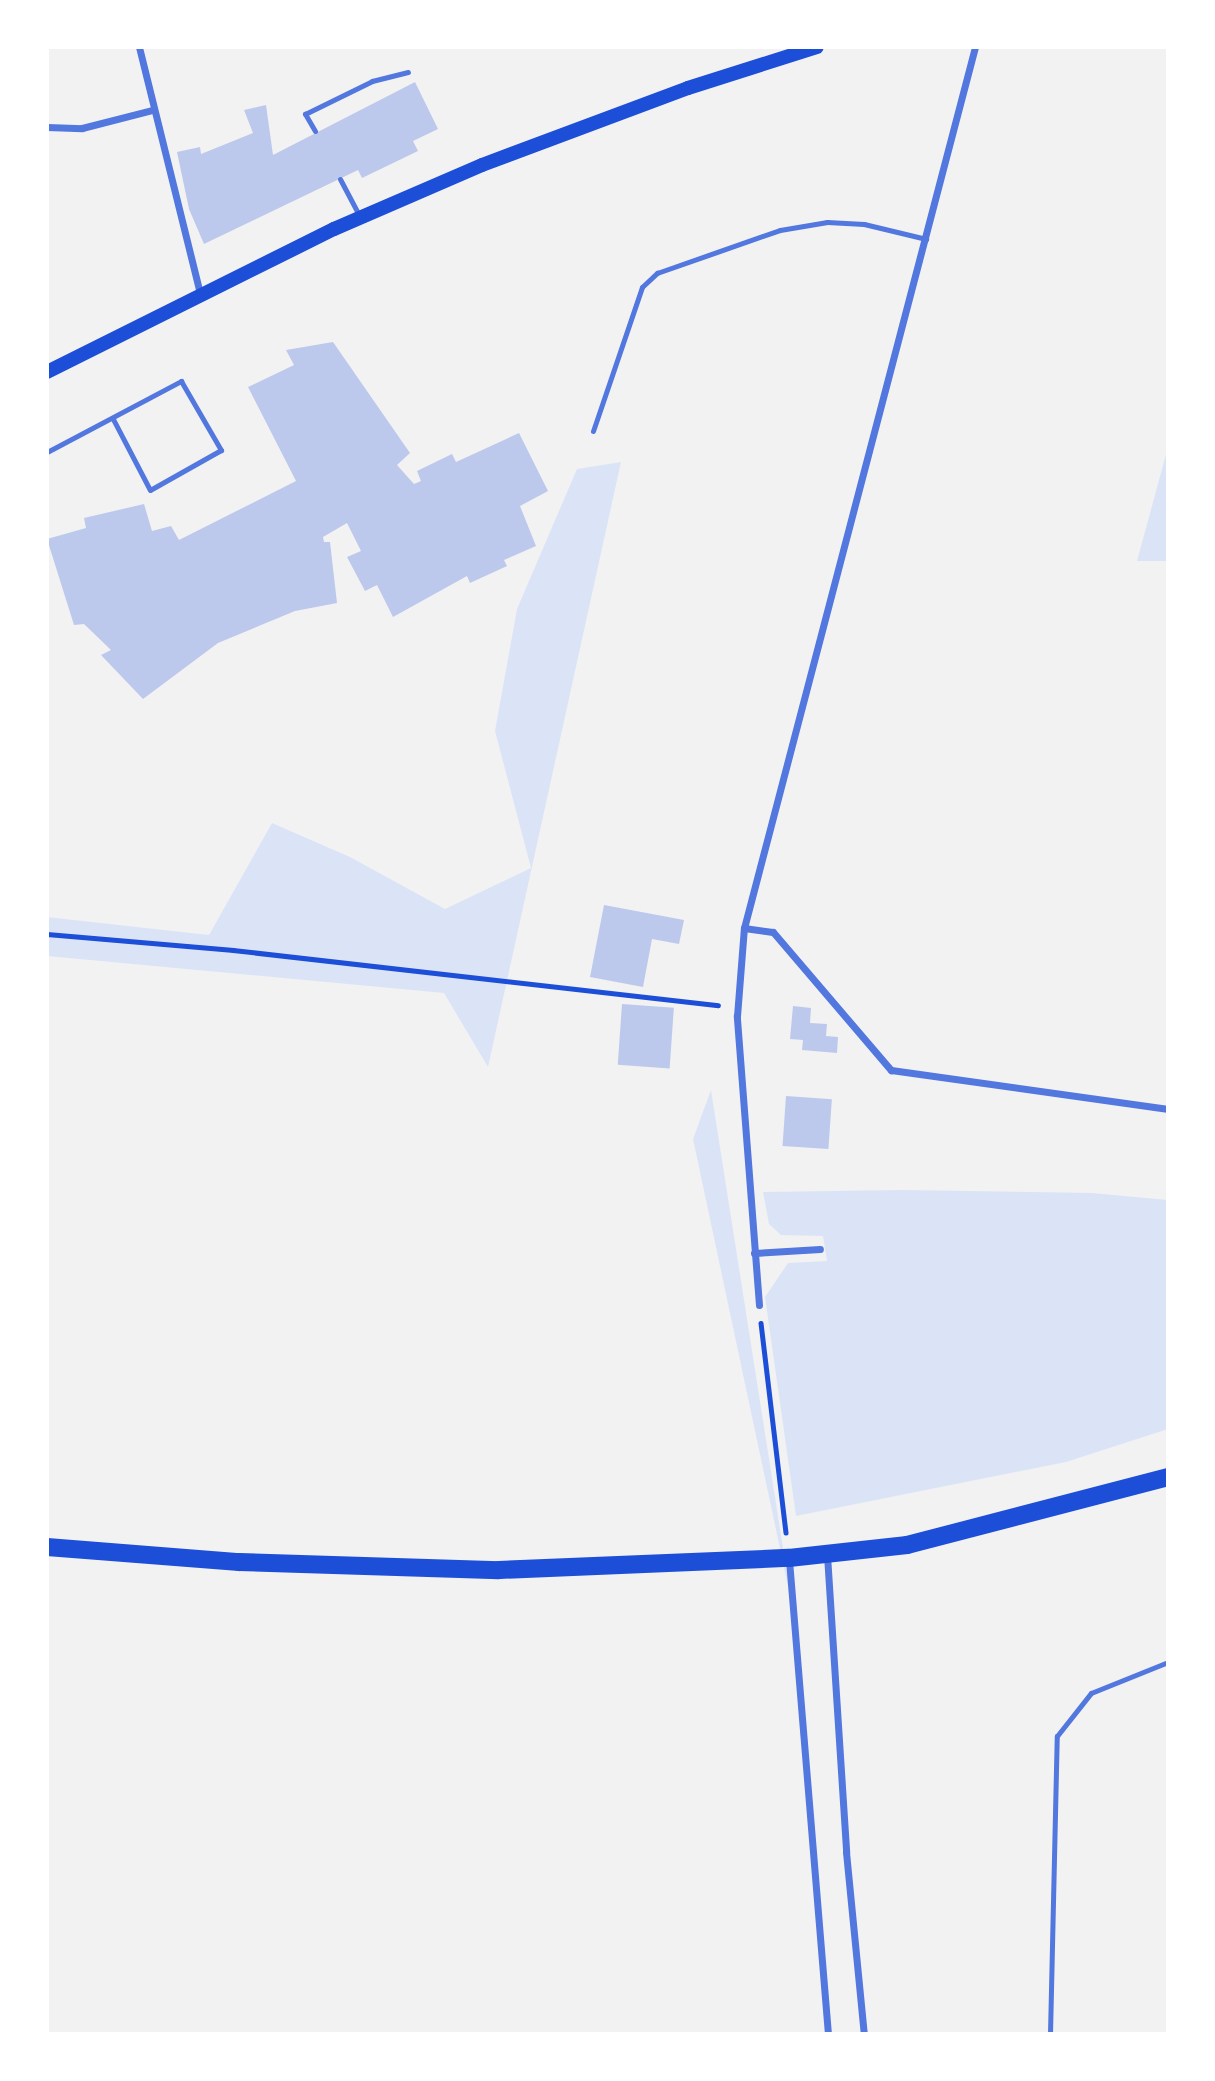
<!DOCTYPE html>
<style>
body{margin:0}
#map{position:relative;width:1215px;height:2081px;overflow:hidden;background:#f2f2f2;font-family:"IBM Plex Sans",sans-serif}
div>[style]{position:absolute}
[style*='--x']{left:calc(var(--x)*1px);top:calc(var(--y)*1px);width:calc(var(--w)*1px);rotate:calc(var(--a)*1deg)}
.green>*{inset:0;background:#dbe4f7}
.building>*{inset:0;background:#bdc9ec;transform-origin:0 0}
.path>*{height:4.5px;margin:-2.25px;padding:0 2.25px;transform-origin:2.25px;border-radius:2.25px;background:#1d4ed8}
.service>*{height:5px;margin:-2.5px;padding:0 2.5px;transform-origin:2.5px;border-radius:2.5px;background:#5277de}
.minor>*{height:7px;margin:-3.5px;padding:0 3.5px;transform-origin:3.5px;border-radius:3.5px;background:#5277de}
.secondary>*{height:14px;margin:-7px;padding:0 7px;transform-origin:7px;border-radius:7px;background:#1d4ed8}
.primary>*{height:18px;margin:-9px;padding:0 9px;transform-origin:9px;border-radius:9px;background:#1d4ed8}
span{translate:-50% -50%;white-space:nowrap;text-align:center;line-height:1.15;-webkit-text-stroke:6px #fff;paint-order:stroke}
.frame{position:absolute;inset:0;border:49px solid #fff;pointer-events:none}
</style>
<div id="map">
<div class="green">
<i style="clip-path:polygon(1168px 447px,1168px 561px,1137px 561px)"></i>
<i style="clip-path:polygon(621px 462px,488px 1067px,444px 993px,47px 956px,47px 917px,209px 935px,272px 823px,350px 857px,445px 909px,531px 868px,495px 731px,517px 609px,577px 469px)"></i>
<i style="clip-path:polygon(711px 1090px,792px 1605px,693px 1139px)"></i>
<i style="clip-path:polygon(902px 1190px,1092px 1193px,1168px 1200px,1168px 1429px,1066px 1462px,796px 1516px,765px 1297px,788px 1263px,827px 1261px,823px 1236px,781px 1235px,769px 1224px,763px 1192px)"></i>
</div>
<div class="building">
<i style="clip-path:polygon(415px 82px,438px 129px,413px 141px,418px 151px,362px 178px,358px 170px,204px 244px,189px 209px,177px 152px,200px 147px,201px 154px,253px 133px,244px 110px,266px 105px,273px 155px)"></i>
<i style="clip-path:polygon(333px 342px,410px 453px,397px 465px,414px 484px,421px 481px,417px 471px,452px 454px,456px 462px,519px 433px,548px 491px,520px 506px,536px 546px,504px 560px,507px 566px,470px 583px,467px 576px,393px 617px,377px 585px,365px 591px,347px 557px,361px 551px,347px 523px,323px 537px,324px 542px,330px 542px,337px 603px,295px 611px,218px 643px,143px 699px,101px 655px,111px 650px,84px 624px,74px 625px,47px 539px,86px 528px,84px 518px,144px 504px,152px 531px,171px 526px,179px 540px,296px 481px,248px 387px,294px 365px,286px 350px)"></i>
<i style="clip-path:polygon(604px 905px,684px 920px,679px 944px,652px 939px,643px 987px,590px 977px)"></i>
<i style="left:622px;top:1004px;width:52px;height:61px;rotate:4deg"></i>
<i style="clip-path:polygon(793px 1006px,811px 1008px,810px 1023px,827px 1024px,826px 1036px,838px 1037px,837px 1053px,802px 1050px,803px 1040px,790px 1039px)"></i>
<i style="left:786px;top:1096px;width:46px;height:50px;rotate:4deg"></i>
</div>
<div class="path">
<i style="--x:47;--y:934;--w:187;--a:4.9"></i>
<i style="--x:233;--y:950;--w:488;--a:6.5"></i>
<i style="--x:761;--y:1323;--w:211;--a:83.2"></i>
</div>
<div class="service">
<i style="--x:315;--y:131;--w:20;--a:-120"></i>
<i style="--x:305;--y:114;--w:75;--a:-26.2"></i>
<i style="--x:372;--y:81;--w:37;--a:-14"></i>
<i style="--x:340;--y:179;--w:41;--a:62.2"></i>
<i style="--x:593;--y:431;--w:152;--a:-71.2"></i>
<i style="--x:642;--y:287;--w:21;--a:-43"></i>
<i style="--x:657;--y:273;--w:130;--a:-19.3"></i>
<i style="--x:780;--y:230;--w:48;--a:-9.7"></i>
<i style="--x:827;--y:222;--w:37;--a:3"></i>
<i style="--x:864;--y:224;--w:64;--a:13.6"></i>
<i style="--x:47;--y:452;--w:152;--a:-27.9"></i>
<i style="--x:181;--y:381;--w:80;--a:59.9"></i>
<i style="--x:221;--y:450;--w:81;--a:150.6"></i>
<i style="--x:150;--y:490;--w:80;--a:-117.5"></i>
<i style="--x:1050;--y:2034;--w:298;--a:-88.7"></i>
<i style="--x:1057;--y:1736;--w:55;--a:-51.7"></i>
<i style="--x:1091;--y:1693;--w:83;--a:-21.9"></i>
</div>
<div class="minor">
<i style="--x:139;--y:47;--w:253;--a:76.1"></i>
<i style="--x:47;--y:127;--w:35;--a:2"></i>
<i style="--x:82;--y:128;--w:72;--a:-14.4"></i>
<i style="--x:744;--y:928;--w:29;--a:8"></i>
<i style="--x:773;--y:932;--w:182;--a:49.5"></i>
<i style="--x:891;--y:1070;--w:280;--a:8"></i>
<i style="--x:754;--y:1253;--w:66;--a:-3.5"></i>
<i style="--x:759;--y:1305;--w:290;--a:-94.4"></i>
<i style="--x:737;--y:1016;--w:88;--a:-85.5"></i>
<i style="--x:744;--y:928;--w:911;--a:-75.31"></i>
<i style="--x:827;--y:1555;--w:298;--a:86.3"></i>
<i style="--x:846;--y:1852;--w:183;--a:84.4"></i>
<i style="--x:789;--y:1560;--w:476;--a:85.3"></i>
</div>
<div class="secondary">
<i style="--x:47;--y:372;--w:321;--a:-26.5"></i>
<i style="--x:334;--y:229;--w:161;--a:-23.4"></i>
<i style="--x:482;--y:165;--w:220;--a:-20.5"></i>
<i style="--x:688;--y:88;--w:135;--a:-17.6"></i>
</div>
<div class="primary">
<i style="--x:47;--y:1547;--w:193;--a:4.5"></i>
<i style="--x:239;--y:1562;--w:260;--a:1.8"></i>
<i style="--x:499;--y:1570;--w:290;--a:-2.4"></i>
<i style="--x:789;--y:1558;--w:119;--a:-6.3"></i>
<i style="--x:907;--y:1545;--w:270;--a:-14.6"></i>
</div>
<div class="frame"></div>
</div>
